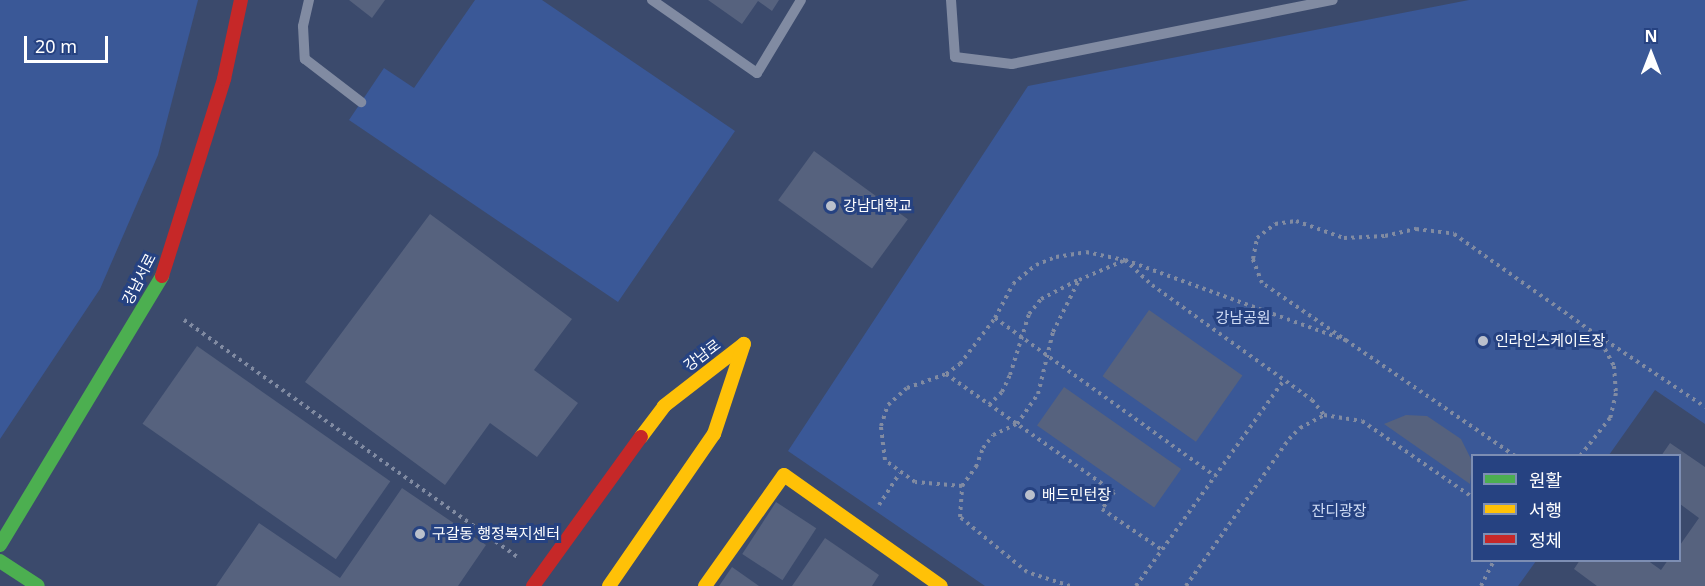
<!DOCTYPE html>
<meta charset="utf-8">
<style>
body{margin:0}
#map{position:relative;width:1705px;height:586px;overflow:hidden;background:#3b4a6c;font-family:"Noto Sans","Noto Sans KR",sans-serif}
div>[style]{position:absolute}
[style*='--x']{left:calc(var(--x)*1px);top:calc(var(--y)*1px);width:calc(var(--w)*1px);rotate:calc(var(--a)*1deg)}
.green>*{inset:0;background:#3a5897}
.building>*{inset:0;background:#56627e;transform-origin:0 0}
.path>*{height:4px;margin-top:-2px;transform-origin:0;background:repeating-linear-gradient(90deg,#818ba2 0 3px,transparent 0 7.5px)}
.lane>*{height:10px;margin:-5px;padding:0 5px;transform-origin:5px;border-radius:5px;background:#818ba2}
.fast>*{height:14px;margin:-7px;padding:0 7px;transform-origin:7px;border-radius:7px;background:#4caf50}
.slow>*{height:14px;margin:-7px;padding:0 7px;transform-origin:7px;border-radius:7px;background:#ffc107}
.jam>*{height:14px;margin:-7px;padding:0 7px;transform-origin:7px;border-radius:7px;background:#c62828}
.dots>*{width:16px;height:16px;translate:-50% -50%;box-sizing:border-box;border:3px solid #264281;border-radius:50%}
span{translate:-50% -50%;white-space:nowrap;text-align:center;line-height:1.15;-webkit-text-stroke:6px #264281;paint-order:stroke}
.poi-label{font-size:15px;color:#fff}
.left{translate:0 -50%;text-align:left}
.street-label{font-size:15px;color:#fff}
.park-label{font-size:15px;color:#d1ddf5}
.legend{position:absolute;left:1471px;top:454px;width:210px;height:108px;box-sizing:border-box;background:#264281;border:2px solid #7d8eb3;margin:0;padding:8px 10px;list-style:none;font-size:18px;color:#fff}
.legend li{display:flex;align-items:center;gap:12px;height:30px}
.legend b{width:30px;border:2px solid #7d8eb3}
.north{position:absolute;left:1621px;top:24px;width:60px;height:60px;-webkit-text-stroke:4px #264281;paint-order:stroke;rotate:0deg;font-size:16px;font-weight:700;line-height:24px;text-align:center;color:#fff}
.north::after{content:'';display:block;margin:auto;width:21px;height:27px;background:#fff;clip-path:polygon(50% 0,100% 100%,50% 72%,0 100%)}
.scale{position:absolute;left:24px;top:36px;width:84px;height:27px;box-sizing:border-box;border:3px solid #fff;border-top:0;padding-left:8px;font-size:18px;line-height:21px;white-space:nowrap;color:#fff;-webkit-text-stroke:4px #264281;paint-order:stroke}
</style>
<div id="map">
<div class="green">
<i style="clip-path:polygon(0 0,198px 0,158px 155px,100px 289px,0 439px)"></i>
<i style="clip-path:polygon(475px 0,542px 0,735px 131px,618px 302px,349px 120px,384px 68px,414px 88px)"></i>
<i style="clip-path:polygon(1469px 0,1705px 0,1705px 424px,1655px 390px,1609px 455px,1472px 456px,1472px 560px,1536px 561px,1518px 586px,985px 586px,788px 451px,1028px 86px)"></i>
</div>
<div class="building">
<i style="clip-path:polygon(349px 0,385px 0,372px 18px)"></i>
<i style="clip-path:polygon(708px 0,779px 0,772px 11px,758px 1px,742px 24px)"></i>
<i style="left:814px;top:151px;width:116px;height:61px;rotate:36deg"></i>
<i style="clip-path:polygon(430px 214px,572px 319px,534px 370px,578px 403px,537px 457px,490px 423px,445px 485px,305px 382px)"></i>
<i style="left:1149px;top:310px;width:114px;height:81px;rotate:35deg"></i>
<i style="left:197px;top:346px;width:236px;height:95px;rotate:35deg"></i>
<i style="left:1064px;top:387px;width:143px;height:47px;rotate:35deg"></i>
<i style="clip-path:polygon(1406px 415px,1427px 416px,1461px 439px,1472px 461px,1470px 484px,1384px 424px)"></i>
<i style="clip-path:polygon(1670px 443px,1705px 467px,1705px 586px,1597px 586px,1574px 569px,1580px 560px,1647px 560px,1661px 570px,1668px 560px,1680px 560px,1680px 545px,1699px 518px,1680px 504px,1680px 456px,1661px 456px)"></i>
<i style="clip-path:polygon(402px 488px,486px 545px,458px 586px,216px 586px,259px 523px,340px 578px)"></i>
<i style="left:776px;top:502px;width:48px;height:62px;rotate:33deg"></i>
<i style="clip-path:polygon(825px 538px,879px 575px,872px 586px,792px 586px)"></i>
<i style="clip-path:polygon(732px 567px,759px 586px,719px 586px)"></i>
</div>
<div class="path">
<i style="--x:995;--y:318;--w:271;--a:35.7"></i>
<i style="--x:184;--y:320;--w:410;--a:35.4"></i>
<i style="--x:1599;--y:336;--w:128;--a:33.8"></i>
<i style="--x:946;--y:374;--w:205;--a:35.1"></i>
<i style="--x:1114;--y:492;--w:21;--a:125"></i>
<i style="--x:1102;--y:509;--w:73;--a:34.3"></i>
<i style="--x:989;--y:405;--w:18;--a:-45"></i>
<i style="--x:1002;--y:392;--w:19;--a:-65"></i>
<i style="--x:1010;--y:375;--w:64;--a:-72.7"></i>
<i style="--x:1029;--y:314;--w:19;--a:-51"></i>
<i style="--x:1041;--y:299;--w:42;--a:-27.2"></i>
<i style="--x:1515;--y:456;--w:306;--a:-145.6"></i>
<i style="--x:1262;--y:283;--w:26;--a:-111"></i>
<i style="--x:1253;--y:259;--w:21;--a:-79"></i>
<i style="--x:1257;--y:238;--w:23;--a:-38"></i>
<i style="--x:1275;--y:224;--w:21;--a:-8"></i>
<i style="--x:1296;--y:221;--w:51;--a:19.5"></i>
<i style="--x:1344;--y:238;--w:41;--a:-2.8"></i>
<i style="--x:1385;--y:236;--w:32;--a:-13"></i>
<i style="--x:1416;--y:229;--w:38;--a:7"></i>
<i style="--x:1454;--y:234;--w:176;--a:35.3"></i>
<i style="--x:1598;--y:336;--w:34;--a:62"></i>
<i style="--x:1614;--y:366;--w:27;--a:86"></i>
<i style="--x:1616;--y:393;--w:26;--a:103"></i>
<i style="--x:1610;--y:418;--w:48;--a:128.3"></i>
<i style="--x:962;--y:486;--w:47;--a:-175.1"></i>
<i style="--x:915;--y:482;--w:37;--a:-144"></i>
<i style="--x:885;--y:460;--w:34;--a:-97"></i>
<i style="--x:881;--y:426;--w:22;--a:-72"></i>
<i style="--x:888;--y:405;--w:25;--a:-42"></i>
<i style="--x:907;--y:388;--w:41;--a:-19.7"></i>
<i style="--x:946;--y:374;--w:17;--a:-36"></i>
<i style="--x:960;--y:364;--w:58;--a:-52.7"></i>
<i style="--x:995;--y:318;--w:38;--a:-62"></i>
<i style="--x:1013;--y:284;--w:30;--a:-40"></i>
<i style="--x:1036;--y:265;--w:22;--a:-22"></i>
<i style="--x:1056;--y:257;--w:30;--a:-9"></i>
<i style="--x:1086;--y:252;--w:40;--a:12"></i>
<i style="--x:1125;--y:260;--w:37;--a:43"></i>
<i style="--x:1152;--y:285;--w:197;--a:35.7"></i>
<i style="--x:1312;--y:400;--w:19;--a:51"></i>
<i style="--x:879;--y:505;--w:38;--a:-57"></i>
<i style="--x:1070;--y:586;--w:45;--a:-162"></i>
<i style="--x:1027;--y:572;--w:87;--a:-140.6"></i>
<i style="--x:960;--y:517;--w:31;--a:-86"></i>
<i style="--x:962;--y:486;--w:24;--a:-54"></i>
<i style="--x:976;--y:467;--w:20;--a:-70"></i>
<i style="--x:983;--y:448;--w:16;--a:-52"></i>
<i style="--x:993;--y:435;--w:26;--a:-25"></i>
<i style="--x:1017;--y:424;--w:37;--a:-55"></i>
<i style="--x:1038;--y:394;--w:64;--a:-76.4"></i>
<i style="--x:1053;--y:332;--w:58;--a:-63.4"></i>
<i style="--x:1079;--y:280;--w:50;--a:-23.5"></i>
<i style="--x:1125;--y:260;--w:236;--a:20"></i>
<i style="--x:1136;--y:586;--w:254;--a:-54.3"></i>
<i style="--x:1186;--y:586;--w:179;--a:-55"></i>
<i style="--x:1289;--y:439;--w:16;--a:-45"></i>
<i style="--x:1300;--y:428;--w:27;--a:-28"></i>
<i style="--x:1324;--y:415;--w:38;--a:9"></i>
<i style="--x:1362;--y:421;--w:134;--a:34.6"></i>
<i style="--x:1481;--y:586;--w:29;--a:-63"></i>
</div>
<div class="lane">
<i style="--x:309;--y:0;--w:27;--a:103"></i>
<i style="--x:303;--y:26;--w:33;--a:87"></i>
<i style="--x:305;--y:59;--w:71;--a:37.5"></i>
<i style="--x:652;--y:0;--w:128;--a:34.8"></i>
<i style="--x:757;--y:73;--w:85;--a:-58.9"></i>
<i style="--x:951;--y:0;--w:57;--a:86"></i>
<i style="--x:955;--y:57;--w:57;--a:7"></i>
<i style="--x:1012;--y:64;--w:327;--a:-11.3"></i>
</div>
<div class="fast">
<i style="--x:0;--y:545;--w:314;--a:-58.9"></i>
<i style="--x:0;--y:561;--w:45;--a:33.3"></i>
</div>
<div class="slow">
<i style="--x:641;--y:437;--w:39;--a:-53"></i>
<i style="--x:664;--y:406;--w:101;--a:-37.8"></i>
<i style="--x:609;--y:586;--w:185;--a:-55.4"></i>
<i style="--x:714;--y:434;--w:95;--a:-71.6"></i>
<i style="--x:705;--y:586;--w:136;--a:-54.6"></i>
<i style="--x:784;--y:475;--w:192;--a:35.3"></i>
</div>
<div class="jam">
<i style="--x:162;--y:276;--w:207;--a:-72.5"></i>
<i style="--x:224;--y:79;--w:81;--a:-77.9"></i>
<i style="--x:533;--y:586;--w:184;--a:-54.1"></i>
</div>
<div class="dots">
<i style="left:831px;top:206px;background:#bac0cc"></i>
<i style="left:1483px;top:341px;background:#bac0cc"></i>
<i style="left:1030px;top:495px;background:#bac0cc"></i>
<i style="left:420px;top:534px;background:#bac0cc"></i>
</div>
<div class="poi-label">
<span class="left" style="left:843px;top:206px">강남대학교</span>
<span class="left" style="left:1495px;top:341px">인라인스케이트장</span>
<span class="left" style="left:1042px;top:495px">배드민턴장</span>
<span class="left" style="left:432px;top:534px">구갈동 행정복지센터</span>
</div>
<div class="street-label">
<span style="left:139px;top:279px;rotate:-63deg">강남서로</span>
<span style="left:702px;top:355px;rotate:-37deg">강남로</span>
</div>
<div class="park-label">
<span style="left:1243px;top:318px">강남공원</span>
<span style="left:1339px;top:511px">잔디광장</span>
</div>
<ul class="legend">
<li><b style="height:8px;background:#4caf50"></b>원활</li>
<li><b style="height:8px;background:#ffc107"></b>서행</li>
<li><b style="height:8px;background:#c62828"></b>정체</li>
</ul>
<div class="north">N</div>
<div class="scale">20 m</div>
</div>
